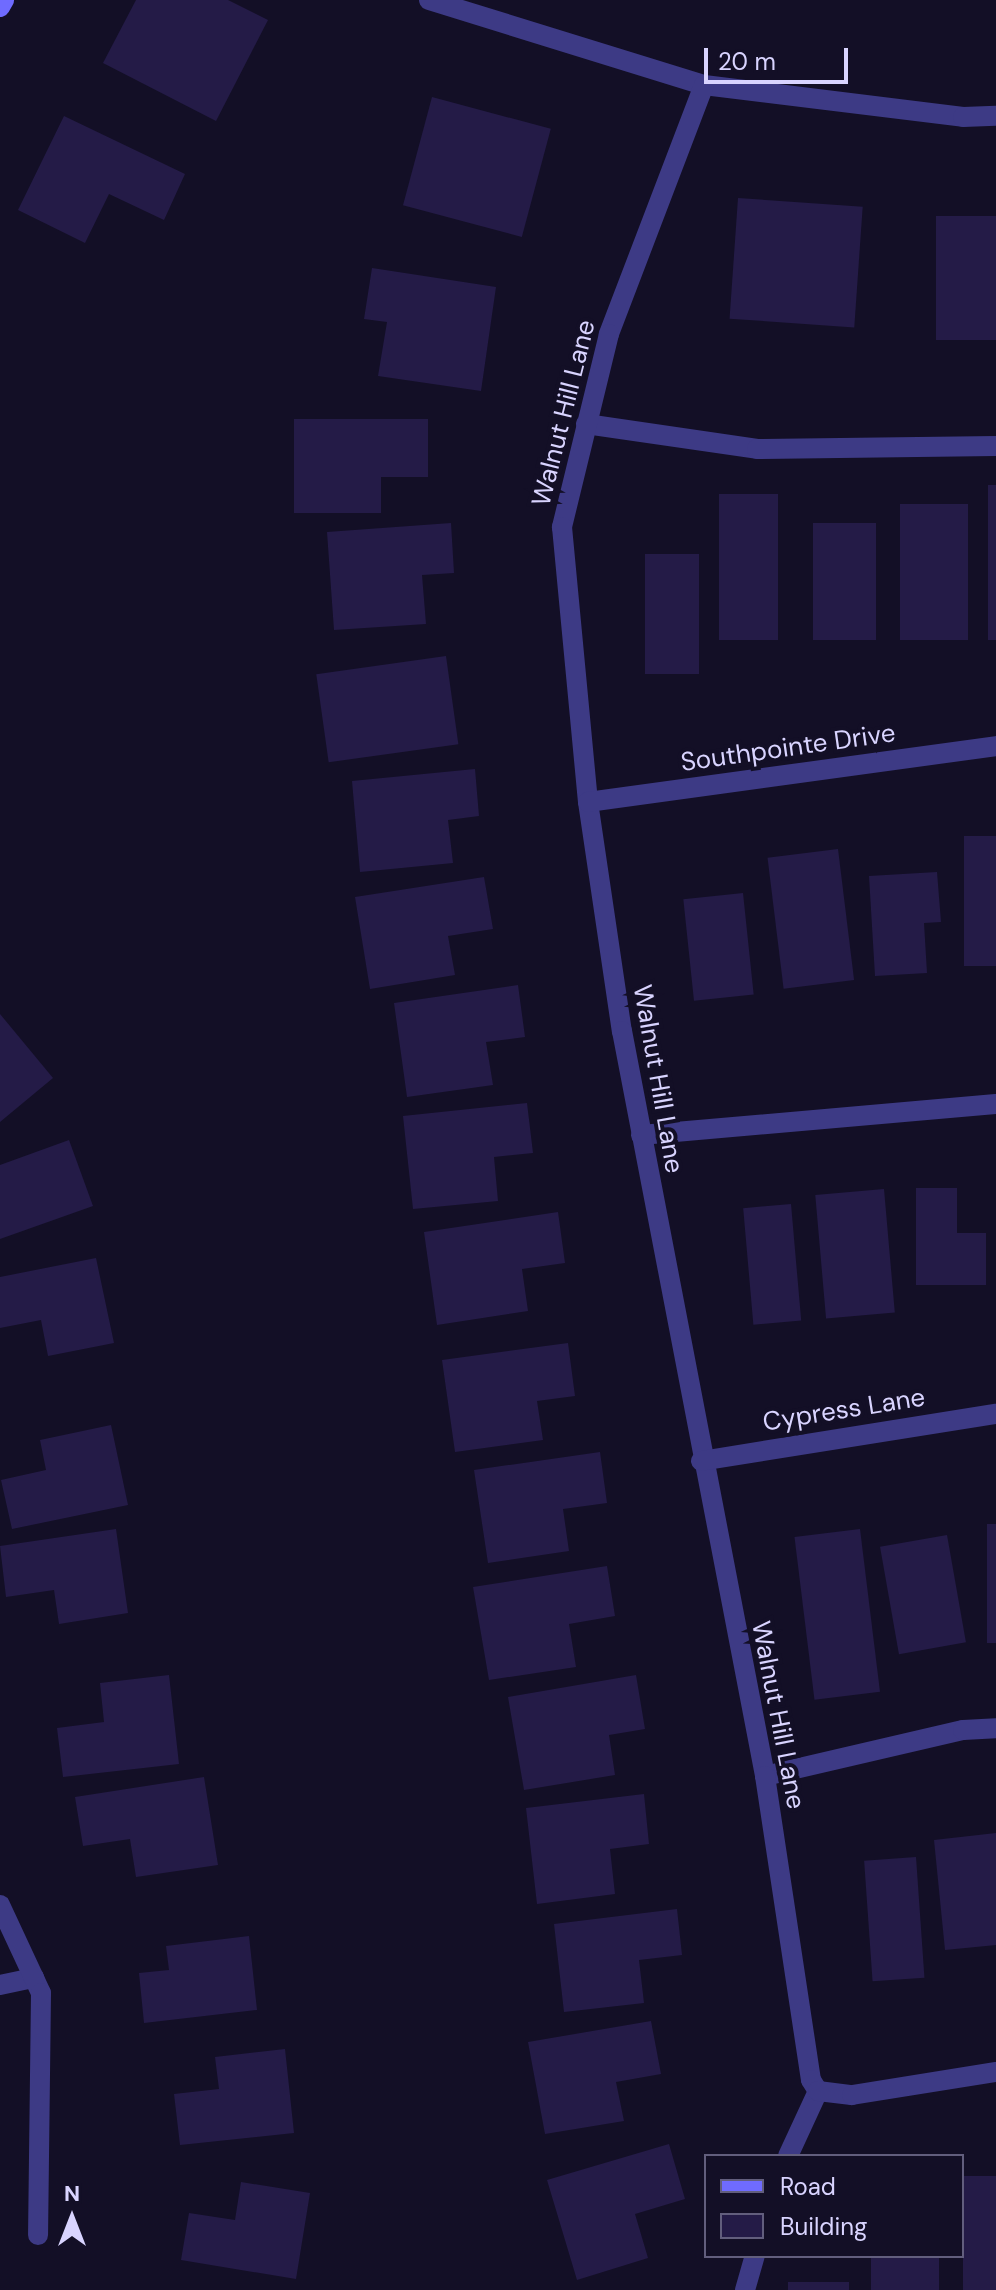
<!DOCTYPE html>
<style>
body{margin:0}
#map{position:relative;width:996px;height:2290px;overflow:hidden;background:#130f26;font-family:"DM Sans",sans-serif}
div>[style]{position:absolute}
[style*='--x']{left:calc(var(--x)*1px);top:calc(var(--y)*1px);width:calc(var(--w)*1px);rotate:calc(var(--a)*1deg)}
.building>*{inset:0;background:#241b47;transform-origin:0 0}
.lane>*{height:20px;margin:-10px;padding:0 10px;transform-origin:10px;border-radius:10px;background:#3d3a85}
.street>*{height:20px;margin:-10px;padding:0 10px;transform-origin:10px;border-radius:10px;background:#3d3a85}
.secondary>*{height:20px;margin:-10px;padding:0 10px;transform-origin:10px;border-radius:10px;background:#6f6bff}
span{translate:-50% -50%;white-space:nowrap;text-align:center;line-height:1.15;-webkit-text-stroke:8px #130f26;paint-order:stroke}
.street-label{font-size:26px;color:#d9d4ff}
.legend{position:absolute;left:704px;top:2154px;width:260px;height:104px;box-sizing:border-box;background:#130f26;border:2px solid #625e7d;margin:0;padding:10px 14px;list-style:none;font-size:24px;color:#d9d4ff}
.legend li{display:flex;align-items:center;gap:16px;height:40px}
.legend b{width:40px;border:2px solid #625e7d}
.north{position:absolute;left:32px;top:2178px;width:80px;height:80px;-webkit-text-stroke:6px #130f26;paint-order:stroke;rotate:0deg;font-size:22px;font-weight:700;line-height:32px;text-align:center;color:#d9d4ff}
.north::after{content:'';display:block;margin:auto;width:28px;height:36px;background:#d9d4ff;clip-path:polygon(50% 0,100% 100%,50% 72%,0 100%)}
.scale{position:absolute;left:704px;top:48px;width:144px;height:36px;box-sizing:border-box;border:4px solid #d9d4ff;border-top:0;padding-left:10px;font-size:24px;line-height:28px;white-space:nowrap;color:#d9d4ff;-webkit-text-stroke:6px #130f26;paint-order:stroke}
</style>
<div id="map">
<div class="building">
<i style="clip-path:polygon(136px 0,228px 0,268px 20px,216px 121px,103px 63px)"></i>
<i style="left:432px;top:97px;width:123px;height:112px;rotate:15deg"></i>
<i style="clip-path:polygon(64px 116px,185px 174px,164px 220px,109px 194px,85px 243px,18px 210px)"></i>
<i style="left:738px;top:198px;width:125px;height:121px;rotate:4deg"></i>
<i style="left:936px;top:216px;width:60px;height:124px"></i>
<i style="clip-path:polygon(372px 268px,496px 287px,481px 391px,378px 376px,387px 322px,364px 319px)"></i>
<i style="clip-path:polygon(294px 419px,428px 419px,428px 477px,381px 477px,381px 513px,294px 513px)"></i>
<i style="left:988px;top:485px;width:8px;height:155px"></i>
<i style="left:719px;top:494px;width:59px;height:146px"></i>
<i style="left:900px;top:504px;width:68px;height:136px"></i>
<i style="clip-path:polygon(451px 523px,454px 573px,422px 575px,426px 624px,334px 630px,327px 532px)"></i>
<i style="left:813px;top:523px;width:63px;height:117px"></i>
<i style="left:645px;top:554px;width:54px;height:120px"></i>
<i style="left:446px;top:656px;width:89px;height:131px;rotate:82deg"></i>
<i style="clip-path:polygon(475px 769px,479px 816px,448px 820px,453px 863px,360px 872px,352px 781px)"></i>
<i style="left:996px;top:836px;width:130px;height:32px;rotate:90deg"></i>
<i style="left:838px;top:849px;width:132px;height:71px;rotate:83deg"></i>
<i style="clip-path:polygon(937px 872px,941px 922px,924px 923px,927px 973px,875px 976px,869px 876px)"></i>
<i style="clip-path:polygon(484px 877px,493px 929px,448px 936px,455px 975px,370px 989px,355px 897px)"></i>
<i style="left:743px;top:893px;width:102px;height:60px;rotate:84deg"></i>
<i style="clip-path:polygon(518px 985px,525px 1037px,486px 1042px,493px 1085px,407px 1097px,394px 1003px)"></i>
<i style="clip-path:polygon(0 1014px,53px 1078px,0 1122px)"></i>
<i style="clip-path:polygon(527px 1103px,533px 1153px,494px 1157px,498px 1201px,413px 1209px,403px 1116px)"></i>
<i style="clip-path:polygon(69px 1140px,93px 1206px,0 1239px,0 1165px)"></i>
<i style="clip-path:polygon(916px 1188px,957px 1188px,957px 1233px,986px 1233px,986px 1285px,916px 1285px)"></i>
<i style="left:884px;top:1189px;width:124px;height:69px;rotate:85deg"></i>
<i style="left:791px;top:1204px;width:117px;height:48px;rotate:85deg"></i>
<i style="clip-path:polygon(558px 1212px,565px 1263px,522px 1269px,528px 1311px,437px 1325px,424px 1232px)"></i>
<i style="clip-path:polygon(96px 1258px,114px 1343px,48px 1356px,41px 1320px,0 1328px,0 1277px)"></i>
<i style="clip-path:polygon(568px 1343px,575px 1396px,537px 1401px,543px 1440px,455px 1452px,442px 1360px)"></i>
<i style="clip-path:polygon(111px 1425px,128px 1505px,12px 1529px,1px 1480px,46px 1470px,40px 1440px)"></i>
<i style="clip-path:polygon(600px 1452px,607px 1503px,563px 1509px,569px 1551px,488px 1563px,474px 1470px)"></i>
<i style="left:987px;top:1524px;width:9px;height:119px"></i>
<i style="clip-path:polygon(116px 1529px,128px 1613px,59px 1624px,54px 1590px,6px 1597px,0 1546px)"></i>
<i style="left:860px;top:1529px;width:164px;height:66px;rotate:83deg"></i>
<i style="left:947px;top:1535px;width:109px;height:68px;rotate:80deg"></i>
<i style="clip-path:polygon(607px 1566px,615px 1616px,569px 1624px,576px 1667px,489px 1680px,473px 1587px)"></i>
<i style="clip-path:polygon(169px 1675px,179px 1764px,63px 1777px,57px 1728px,104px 1722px,100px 1683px)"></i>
<i style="clip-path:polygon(636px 1675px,645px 1729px,609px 1735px,615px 1775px,524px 1790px,508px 1697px)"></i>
<i style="clip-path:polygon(204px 1777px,218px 1865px,136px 1877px,130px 1839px,83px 1846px,75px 1797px)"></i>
<i style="clip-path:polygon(644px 1794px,649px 1844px,610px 1849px,615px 1894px,537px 1904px,526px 1808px)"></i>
<i style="clip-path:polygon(996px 1833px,996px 1945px,945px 1950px,934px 1840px)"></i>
<i style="left:916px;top:1857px;width:121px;height:52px;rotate:86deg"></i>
<i style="clip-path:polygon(677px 1909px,682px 1955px,639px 1960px,644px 2003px,564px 2012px,554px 1924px)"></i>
<i style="clip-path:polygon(249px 1936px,257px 2010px,144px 2023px,139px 1973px,169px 1970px,166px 1946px)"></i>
<i style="clip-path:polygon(651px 2021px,661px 2074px,616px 2082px,624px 2121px,545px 2134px,528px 2042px)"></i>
<i style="clip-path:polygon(285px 2049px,294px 2133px,180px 2145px,174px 2094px,219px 2089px,215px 2057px)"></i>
<i style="clip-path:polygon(669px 2144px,685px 2199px,635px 2214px,648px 2258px,577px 2280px,547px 2180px)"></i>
<i style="left:963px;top:2176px;width:33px;height:114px"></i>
<i style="clip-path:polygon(241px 2182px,310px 2193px,296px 2279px,181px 2260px,189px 2213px,235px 2220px)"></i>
<i style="left:871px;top:2256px;width:68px;height:34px"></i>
<i style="left:788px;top:2282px;width:61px;height:8px"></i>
</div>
<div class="lane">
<i style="--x:586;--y:424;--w:173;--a:8.3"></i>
<i style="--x:757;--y:449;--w:239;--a:-0.7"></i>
<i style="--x:641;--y:1135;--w:356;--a:-5"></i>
<i style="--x:765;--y:1776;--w:203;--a:-13.1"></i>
<i style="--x:963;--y:1730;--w:33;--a:-3"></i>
<i style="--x:0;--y:1985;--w:35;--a:-12"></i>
<i style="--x:788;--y:2156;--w:72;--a:-65.2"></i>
<i style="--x:745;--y:2290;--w:35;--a:-74"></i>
</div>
<div class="street">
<i style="--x:429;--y:0;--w:288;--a:17.2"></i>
<i style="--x:704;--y:85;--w:261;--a:7"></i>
<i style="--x:963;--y:117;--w:33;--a:-2"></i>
<i style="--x:704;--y:85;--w:267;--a:110.9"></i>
<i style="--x:609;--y:334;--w:199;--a:103.7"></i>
<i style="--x:562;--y:527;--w:276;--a:84.6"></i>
<i style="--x:588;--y:802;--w:232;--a:81.6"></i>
<i style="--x:622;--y:1031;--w:759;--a:79.13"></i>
<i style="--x:765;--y:1776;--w:307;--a:81.4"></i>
<i style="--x:811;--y:2080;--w:13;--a:58"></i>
<i style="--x:818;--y:2091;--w:34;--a:7"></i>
<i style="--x:852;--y:2095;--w:146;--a:-9.1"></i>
<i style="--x:588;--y:802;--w:412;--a:-7.8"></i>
<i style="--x:701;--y:1461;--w:299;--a:-9.1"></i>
<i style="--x:0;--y:1905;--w:97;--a:65"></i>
<i style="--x:41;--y:1993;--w:242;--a:90.7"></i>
</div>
<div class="secondary">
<i style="--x:0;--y:7;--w:8;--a:-60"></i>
</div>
<div class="street-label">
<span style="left:564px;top:413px;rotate:-76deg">Walnut Hill Lane</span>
<span style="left:788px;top:748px;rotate:-8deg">Southpointe Drive</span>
<span style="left:658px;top:1079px;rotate:80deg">Walnut Hill Lane</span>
<span style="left:844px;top:1410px;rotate:-9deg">Cypress Lane</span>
<span style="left:778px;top:1715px;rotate:79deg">Walnut Hill Lane</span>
</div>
<ul class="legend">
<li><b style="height:10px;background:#6f6bff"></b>Road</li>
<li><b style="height:22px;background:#241b47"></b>Building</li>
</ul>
<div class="north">N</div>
<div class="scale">20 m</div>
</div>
